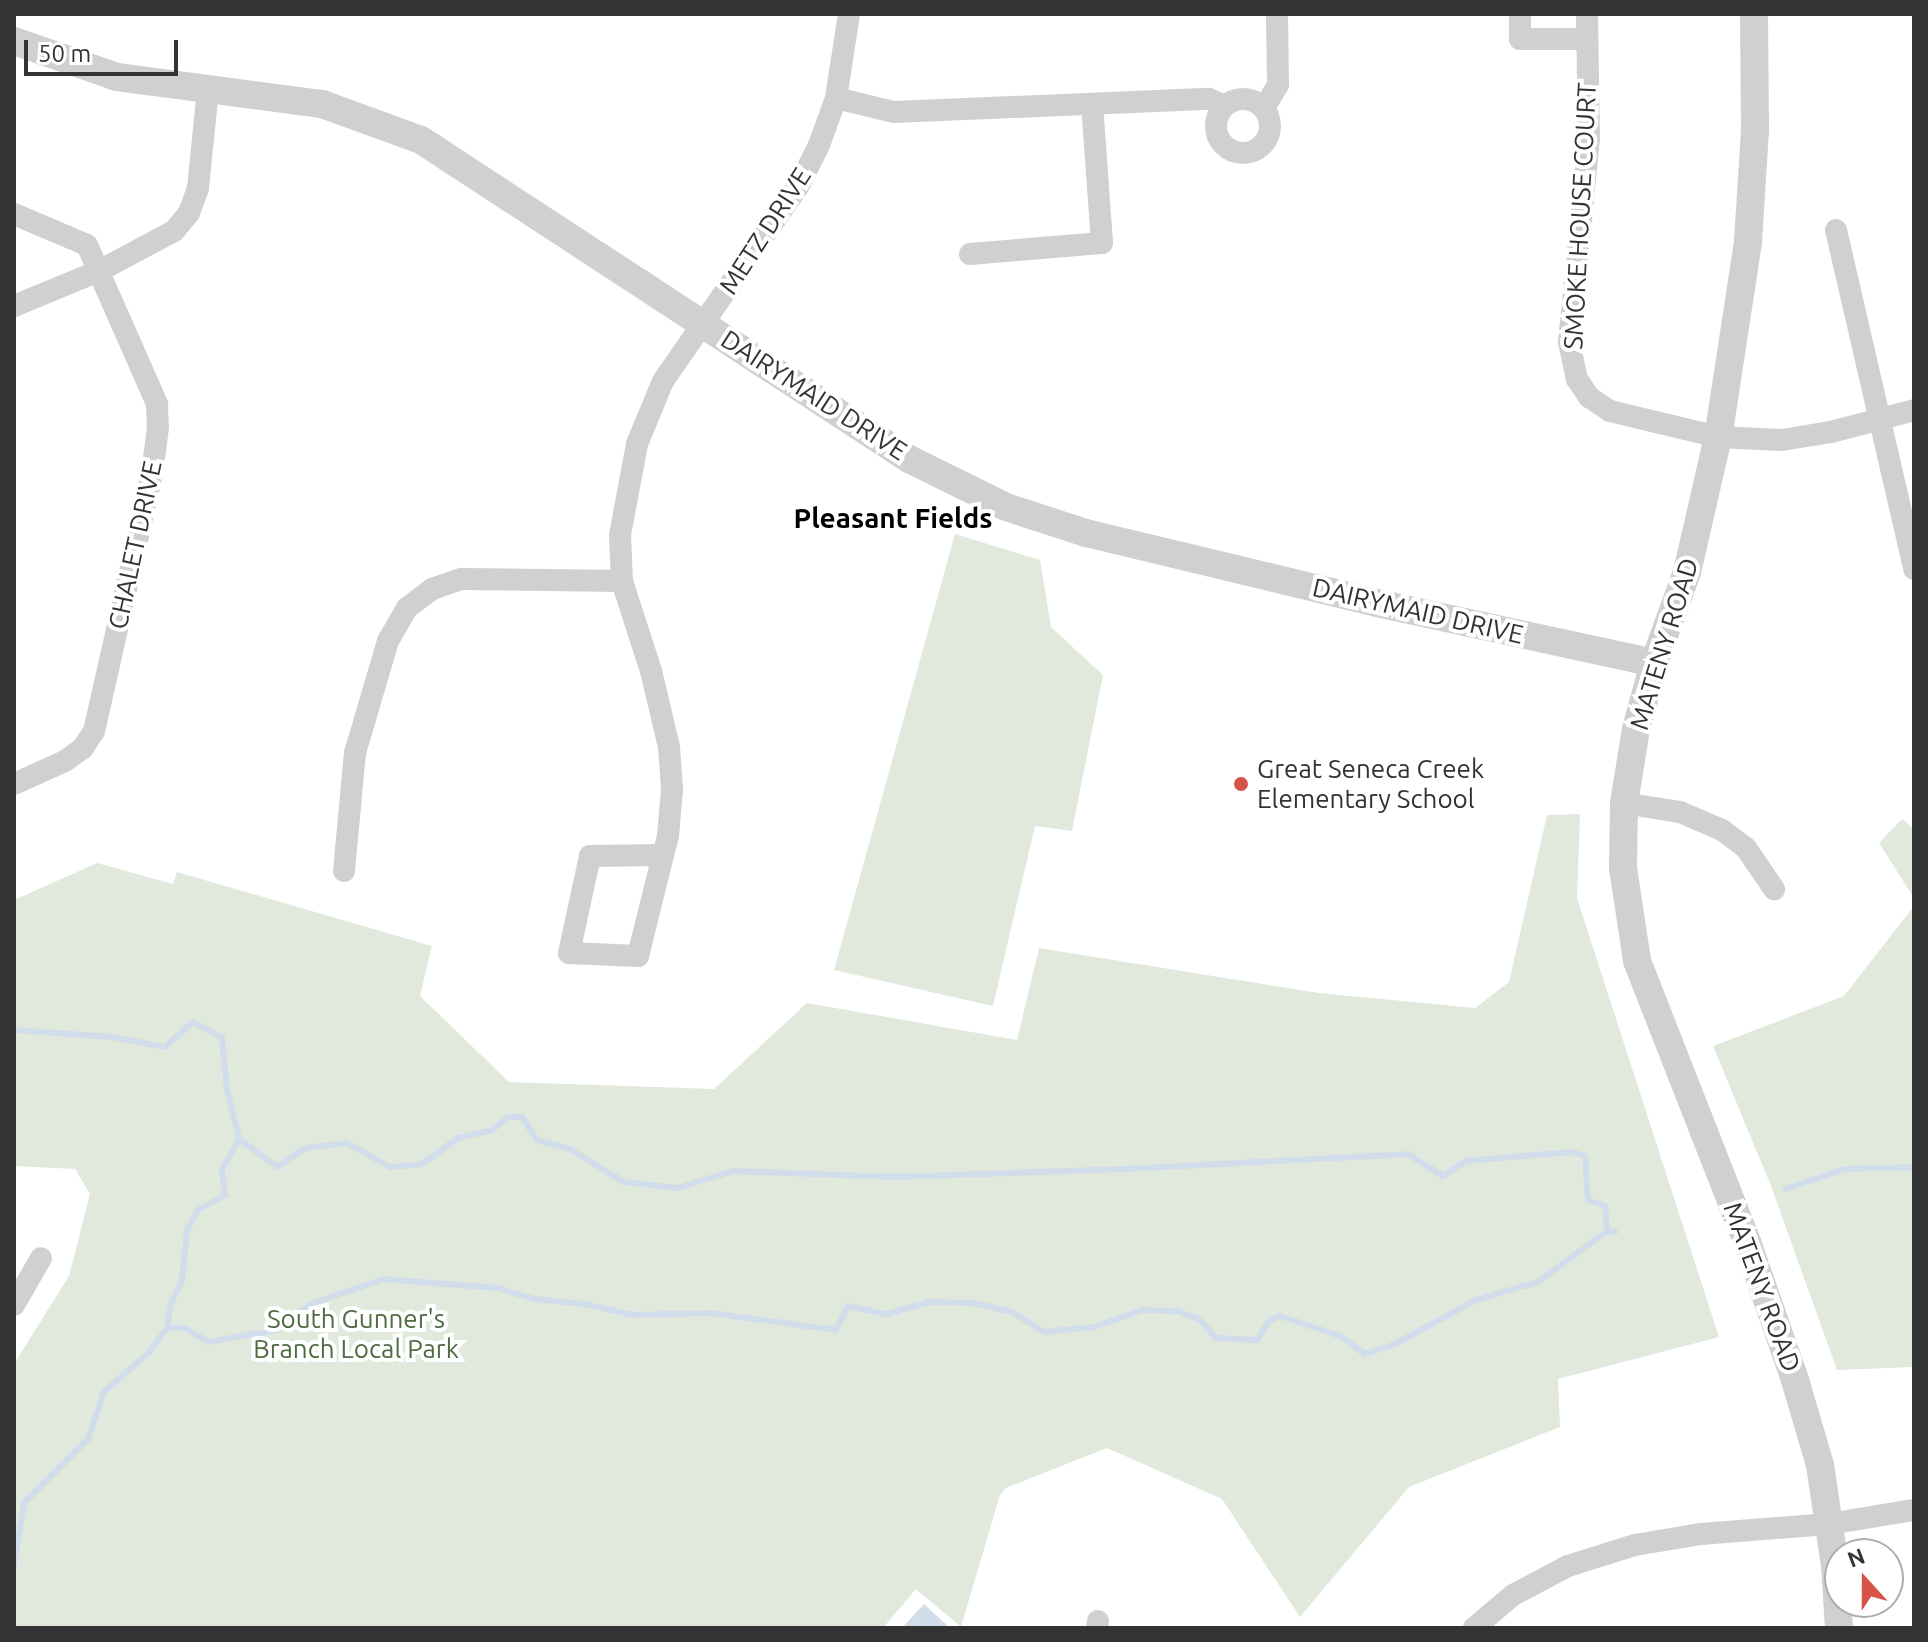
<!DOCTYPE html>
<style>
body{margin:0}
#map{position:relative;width:1928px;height:1642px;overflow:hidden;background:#fff;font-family:Ubuntu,sans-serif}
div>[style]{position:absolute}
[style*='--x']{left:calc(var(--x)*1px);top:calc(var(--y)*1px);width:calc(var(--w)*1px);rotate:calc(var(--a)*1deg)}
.green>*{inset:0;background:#e1e9dd}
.water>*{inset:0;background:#d1ddeb}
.stream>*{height:6px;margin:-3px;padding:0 3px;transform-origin:3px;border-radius:3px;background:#d1ddeb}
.minor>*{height:22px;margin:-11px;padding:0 11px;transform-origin:11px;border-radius:11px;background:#d0d0d0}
.minor>.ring{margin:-11px;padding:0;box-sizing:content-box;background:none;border:22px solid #d0d0d0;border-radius:50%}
.tertiary>*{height:28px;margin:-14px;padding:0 14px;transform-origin:14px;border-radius:14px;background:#d0d0d0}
.dots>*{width:22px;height:22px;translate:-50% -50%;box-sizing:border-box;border:4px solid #fff;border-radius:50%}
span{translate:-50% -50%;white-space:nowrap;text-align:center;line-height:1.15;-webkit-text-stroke:8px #fff;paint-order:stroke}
.street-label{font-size:26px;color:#333}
.poi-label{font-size:26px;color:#333}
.left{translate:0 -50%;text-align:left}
.park-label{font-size:26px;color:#506c43}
.neighbourhood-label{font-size:28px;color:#000;font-weight:700}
.frame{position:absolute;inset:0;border:16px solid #333;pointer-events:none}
.north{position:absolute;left:1824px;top:1538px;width:80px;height:80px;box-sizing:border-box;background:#fff;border:2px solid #adadad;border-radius:50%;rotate:339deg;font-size:22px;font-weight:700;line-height:32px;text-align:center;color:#333}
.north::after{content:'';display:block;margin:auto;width:28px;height:36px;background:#d85347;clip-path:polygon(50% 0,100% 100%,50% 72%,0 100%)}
.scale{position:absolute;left:24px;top:40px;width:154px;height:36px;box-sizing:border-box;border:4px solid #333;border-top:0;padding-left:10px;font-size:24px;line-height:28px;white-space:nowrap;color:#333;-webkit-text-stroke:6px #fff;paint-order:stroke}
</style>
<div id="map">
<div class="green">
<i style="clip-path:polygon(955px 534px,1040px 560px,1051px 627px,1103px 675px,1072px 831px,1035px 826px,993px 1006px,834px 970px)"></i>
<i style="clip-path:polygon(1580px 814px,1577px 898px,1719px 1337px,1558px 1379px,1560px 1427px,1409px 1487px,1300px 1617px,1222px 1499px,1107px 1448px,1006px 1488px,1000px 1495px,961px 1627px,916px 1589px,883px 1628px,14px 1628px,14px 1364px,69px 1276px,90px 1194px,75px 1169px,14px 1166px,14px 900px,97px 863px,173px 884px,177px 872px,432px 946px,420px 996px,509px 1082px,714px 1089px,807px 1003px,1017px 1040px,1039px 948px,1319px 993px,1475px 1008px,1509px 982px,1547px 815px)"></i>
<i style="clip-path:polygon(1902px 819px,1914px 829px,1914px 898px,1879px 843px)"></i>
<i style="clip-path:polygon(1914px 906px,1914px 1367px,1837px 1370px,1771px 1186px,1713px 1046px,1844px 996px)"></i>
</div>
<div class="water">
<i style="clip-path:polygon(924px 1604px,950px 1628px,902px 1628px)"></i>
</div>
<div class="stream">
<i style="--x:14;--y:1030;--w:98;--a:4.1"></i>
<i style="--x:112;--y:1037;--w:54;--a:10.7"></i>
<i style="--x:165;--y:1047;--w:38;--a:-42"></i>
<i style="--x:193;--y:1022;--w:33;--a:29"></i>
<i style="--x:222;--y:1038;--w:52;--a:84.5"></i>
<i style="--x:227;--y:1090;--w:50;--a:76.2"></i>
<i style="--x:239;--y:1139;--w:47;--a:36.4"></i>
<i style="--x:277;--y:1167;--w:34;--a:-34"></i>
<i style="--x:305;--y:1148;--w:42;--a:-6.8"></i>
<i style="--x:347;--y:1143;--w:49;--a:29.2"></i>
<i style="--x:390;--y:1167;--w:32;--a:-5"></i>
<i style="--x:422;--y:1164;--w:44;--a:-35.8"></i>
<i style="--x:458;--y:1138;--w:35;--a:-13"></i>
<i style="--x:492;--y:1130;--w:21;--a:-39"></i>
<i style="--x:508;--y:1117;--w:14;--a:0"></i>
<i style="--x:522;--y:1117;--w:27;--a:57"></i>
<i style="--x:537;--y:1140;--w:34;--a:15"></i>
<i style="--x:570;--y:1149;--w:63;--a:31.4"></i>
<i style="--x:624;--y:1182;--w:53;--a:6.5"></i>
<i style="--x:677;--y:1188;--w:59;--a:-16.9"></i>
<i style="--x:733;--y:1171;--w:163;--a:2.1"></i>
<i style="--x:896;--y:1177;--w:228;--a:-2"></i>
<i style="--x:1124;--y:1169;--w:284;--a:-3"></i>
<i style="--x:1408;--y:1154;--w:41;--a:32.2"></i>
<i style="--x:1443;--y:1176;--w:27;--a:-33"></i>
<i style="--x:1466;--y:1161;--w:106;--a:-4.9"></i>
<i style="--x:1572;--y:1152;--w:14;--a:17"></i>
<i style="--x:1585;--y:1156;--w:44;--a:86.1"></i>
<i style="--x:1588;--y:1200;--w:18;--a:19"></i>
<i style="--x:1605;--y:1206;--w:25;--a:85"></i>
<i style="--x:1785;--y:1189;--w:63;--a:-18.4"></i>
<i style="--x:1845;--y:1169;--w:69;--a:-1.7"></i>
<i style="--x:167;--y:1328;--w:25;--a:-81"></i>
<i style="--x:171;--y:1303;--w:25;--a:-63"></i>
<i style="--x:182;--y:1281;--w:51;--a:-84.4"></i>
<i style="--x:187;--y:1230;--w:23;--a:-61"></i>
<i style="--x:198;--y:1210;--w:31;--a:-29"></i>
<i style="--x:225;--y:1195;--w:26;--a:-97"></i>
<i style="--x:222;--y:1169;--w:34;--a:-60"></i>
<i style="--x:14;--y:1566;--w:64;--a:-81"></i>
<i style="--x:24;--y:1503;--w:91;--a:-45"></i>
<i style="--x:88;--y:1439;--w:50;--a:-71.2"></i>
<i style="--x:104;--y:1392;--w:60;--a:-41.6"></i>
<i style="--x:149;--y:1352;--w:30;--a:-53"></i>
<i style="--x:167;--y:1328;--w:18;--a:0"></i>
<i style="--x:185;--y:1328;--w:27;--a:31"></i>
<i style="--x:208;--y:1342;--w:70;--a:-9.9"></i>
<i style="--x:277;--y:1330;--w:43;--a:-37.4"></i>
<i style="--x:311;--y:1304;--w:76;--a:-19.1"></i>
<i style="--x:383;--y:1279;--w:115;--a:4.5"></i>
<i style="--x:498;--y:1288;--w:39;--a:17"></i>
<i style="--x:535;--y:1299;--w:49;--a:5.8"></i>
<i style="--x:584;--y:1304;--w:51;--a:12.4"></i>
<i style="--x:634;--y:1315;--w:76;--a:-1.5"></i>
<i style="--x:710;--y:1313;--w:127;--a:7.7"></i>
<i style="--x:836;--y:1330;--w:27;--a:-63"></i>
<i style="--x:848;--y:1306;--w:40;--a:12"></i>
<i style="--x:887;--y:1314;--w:44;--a:-15.9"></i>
<i style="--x:929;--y:1302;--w:44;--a:1.3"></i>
<i style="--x:973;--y:1303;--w:40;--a:13"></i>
<i style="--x:1012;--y:1312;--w:38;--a:32"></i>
<i style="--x:1044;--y:1332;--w:50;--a:-5.7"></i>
<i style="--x:1094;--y:1327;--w:51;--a:-19.5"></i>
<i style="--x:1142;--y:1310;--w:36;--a:2"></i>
<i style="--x:1178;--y:1311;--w:24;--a:22"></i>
<i style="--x:1200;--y:1320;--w:24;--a:48"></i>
<i style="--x:1216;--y:1338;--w:41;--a:2.8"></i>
<i style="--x:1257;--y:1340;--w:24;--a:-57"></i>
<i style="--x:1270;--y:1320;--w:11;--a:-22"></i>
<i style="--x:1280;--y:1316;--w:63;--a:18.4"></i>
<i style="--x:1340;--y:1336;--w:31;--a:36"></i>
<i style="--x:1365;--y:1354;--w:32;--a:-18"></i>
<i style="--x:1395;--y:1344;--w:92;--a:-28.5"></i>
<i style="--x:1476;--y:1300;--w:65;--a:-16.2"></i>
<i style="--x:1538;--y:1282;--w:86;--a:-36.5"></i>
<i style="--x:1607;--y:1231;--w:8;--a:7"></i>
</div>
<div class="minor">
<i style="--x:1520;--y:14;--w:25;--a:90"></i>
<i style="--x:1520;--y:39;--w:67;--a:0"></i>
<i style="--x:1587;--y:14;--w:124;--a:89.1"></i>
<i style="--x:1589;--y:138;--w:205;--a:95.6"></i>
<i style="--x:1569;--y:342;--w:38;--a:78"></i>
<i style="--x:1577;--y:379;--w:22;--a:56"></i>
<i style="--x:1589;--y:397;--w:25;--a:34"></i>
<i style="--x:1610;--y:411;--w:111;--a:13.5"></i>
<i style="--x:1718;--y:437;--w:64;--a:2.7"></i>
<i style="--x:1782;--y:440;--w:50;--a:-9.3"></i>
<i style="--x:1831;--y:432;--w:86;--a:-14.8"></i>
<i style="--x:836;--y:98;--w:60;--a:13.6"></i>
<i style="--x:894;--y:112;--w:315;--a:-2.4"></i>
<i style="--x:1209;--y:99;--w:17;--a:24"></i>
<i class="ring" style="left:1216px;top:99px;width:32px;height:32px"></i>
<i style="--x:1264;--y:108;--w:27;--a:-59"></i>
<i style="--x:1278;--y:85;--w:71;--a:-90.8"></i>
<i style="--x:14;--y:214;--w:79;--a:23"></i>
<i style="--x:87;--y:245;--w:174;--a:66.2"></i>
<i style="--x:157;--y:404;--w:23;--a:88"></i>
<i style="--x:158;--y:427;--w:47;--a:97.3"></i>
<i style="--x:152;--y:474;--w:263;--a:102.7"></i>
<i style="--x:94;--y:731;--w:20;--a:123"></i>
<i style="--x:83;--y:748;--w:22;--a:144"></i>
<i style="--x:65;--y:761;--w:56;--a:155.7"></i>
<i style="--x:1836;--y:230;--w:348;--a:77"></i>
<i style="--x:970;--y:254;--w:132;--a:-4.8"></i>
<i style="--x:1102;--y:243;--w:139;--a:-94.1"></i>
<i style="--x:14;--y:306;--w:92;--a:-22.4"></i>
<i style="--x:99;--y:271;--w:85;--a:-28.1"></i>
<i style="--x:174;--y:231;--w:23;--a:-50"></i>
<i style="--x:189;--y:213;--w:27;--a:-70"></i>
<i style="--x:198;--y:188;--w:100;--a:-84.2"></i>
<i style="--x:1624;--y:803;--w:57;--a:9.1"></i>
<i style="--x:1680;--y:812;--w:46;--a:23.2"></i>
<i style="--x:1722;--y:830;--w:30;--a:37"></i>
<i style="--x:1746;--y:848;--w:50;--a:55.7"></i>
<i style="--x:663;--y:855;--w:73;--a:179.2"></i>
<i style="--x:590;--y:856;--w:99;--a:102.2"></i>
<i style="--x:569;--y:953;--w:69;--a:2.5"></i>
<i style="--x:638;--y:956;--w:104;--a:-76.1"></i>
<i style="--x:663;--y:855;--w:20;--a:-75"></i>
<i style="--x:668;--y:836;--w:47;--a:-85.1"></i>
<i style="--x:672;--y:789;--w:42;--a:-94.1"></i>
<i style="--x:669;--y:747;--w:78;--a:-103.3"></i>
<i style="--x:651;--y:671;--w:95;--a:-107.9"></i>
<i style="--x:622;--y:581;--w:46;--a:-92.5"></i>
<i style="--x:620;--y:535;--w:93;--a:-79.4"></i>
<i style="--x:637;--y:444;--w:68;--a:-67.6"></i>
<i style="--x:663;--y:381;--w:236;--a:-55.2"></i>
<i style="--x:798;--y:187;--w:47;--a:-63.4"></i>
<i style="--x:819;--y:145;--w:50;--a:-70.1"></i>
<i style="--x:836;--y:98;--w:85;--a:-81.2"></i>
<i style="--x:344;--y:871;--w:119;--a:-84.7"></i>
<i style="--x:355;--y:753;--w:117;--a:-73.6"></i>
<i style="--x:388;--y:641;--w:38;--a:-60"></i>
<i style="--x:407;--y:608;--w:31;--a:-37"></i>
<i style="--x:432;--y:589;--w:31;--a:-19"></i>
<i style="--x:461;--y:579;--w:161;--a:0.7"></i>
<i style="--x:14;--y:1305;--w:54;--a:-60.1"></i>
<i style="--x:1097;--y:1628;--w:7;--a:-82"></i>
<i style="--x:1474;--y:1628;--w:51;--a:-40.2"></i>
<i style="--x:1513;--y:1595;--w:62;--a:-27.8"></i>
<i style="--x:1568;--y:1566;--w:70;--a:-17.4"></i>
<i style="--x:1635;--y:1545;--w:67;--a:-9.5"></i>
<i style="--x:1701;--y:1534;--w:128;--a:-4.5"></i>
<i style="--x:1829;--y:1524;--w:86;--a:-9.4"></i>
</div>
<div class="tertiary">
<i style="--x:1754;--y:14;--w:116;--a:89.5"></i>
<i style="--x:1755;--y:130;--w:112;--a:93.6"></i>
<i style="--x:1748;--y:242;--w:197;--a:98.7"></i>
<i style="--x:1718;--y:437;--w:139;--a:102.9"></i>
<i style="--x:1687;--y:572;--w:97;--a:109.9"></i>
<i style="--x:1654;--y:663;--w:68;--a:105.3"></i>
<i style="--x:1636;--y:729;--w:75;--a:99.2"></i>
<i style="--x:1624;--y:803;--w:65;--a:90.9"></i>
<i style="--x:1623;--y:868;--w:94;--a:81.4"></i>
<i style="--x:1637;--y:961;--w:302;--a:68.6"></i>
<i style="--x:1747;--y:1242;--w:146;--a:70.8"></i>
<i style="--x:1795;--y:1380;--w:89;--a:73.6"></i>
<i style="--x:1820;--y:1465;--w:101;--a:81.5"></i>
<i style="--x:1835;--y:1565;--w:63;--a:86.4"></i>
<i style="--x:14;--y:41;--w:109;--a:19.3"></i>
<i style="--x:117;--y:77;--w:207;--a:7.5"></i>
<i style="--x:322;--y:104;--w:105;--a:20"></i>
<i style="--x:421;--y:140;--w:583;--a:33.17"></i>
<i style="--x:909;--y:459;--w:108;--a:26.3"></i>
<i style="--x:1006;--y:507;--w:84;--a:18"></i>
<i style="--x:1086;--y:533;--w:299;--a:13.5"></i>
<i style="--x:1377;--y:603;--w:283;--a:12.2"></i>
</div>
<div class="dots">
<i style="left:1241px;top:784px;background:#d85347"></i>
</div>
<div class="street-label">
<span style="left:1580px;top:216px;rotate:-87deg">SMOKE HOUSE COURT</span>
<span style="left:765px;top:231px;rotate:-57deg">METZ DRIVE</span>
<span style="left:814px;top:395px;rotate:33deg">DAIRYMAID DRIVE</span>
<span style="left:135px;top:545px;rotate:-78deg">CHALET DRIVE</span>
<span style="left:1418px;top:611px;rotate:13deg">DAIRYMAID DRIVE</span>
<span style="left:1664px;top:644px;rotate:-73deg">MATENY ROAD</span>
<span style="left:1762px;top:1287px;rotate:70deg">MATENY ROAD</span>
</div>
<div class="poi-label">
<span class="left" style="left:1257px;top:784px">Great Seneca Creek<br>Elementary School</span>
</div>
<div class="park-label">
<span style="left:356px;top:1334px">South Gunner's<br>Branch Local Park</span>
</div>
<div class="neighbourhood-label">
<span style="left:893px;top:518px">Pleasant Fields</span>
</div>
<div class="frame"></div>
<div class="north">N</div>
<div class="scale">50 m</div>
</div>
